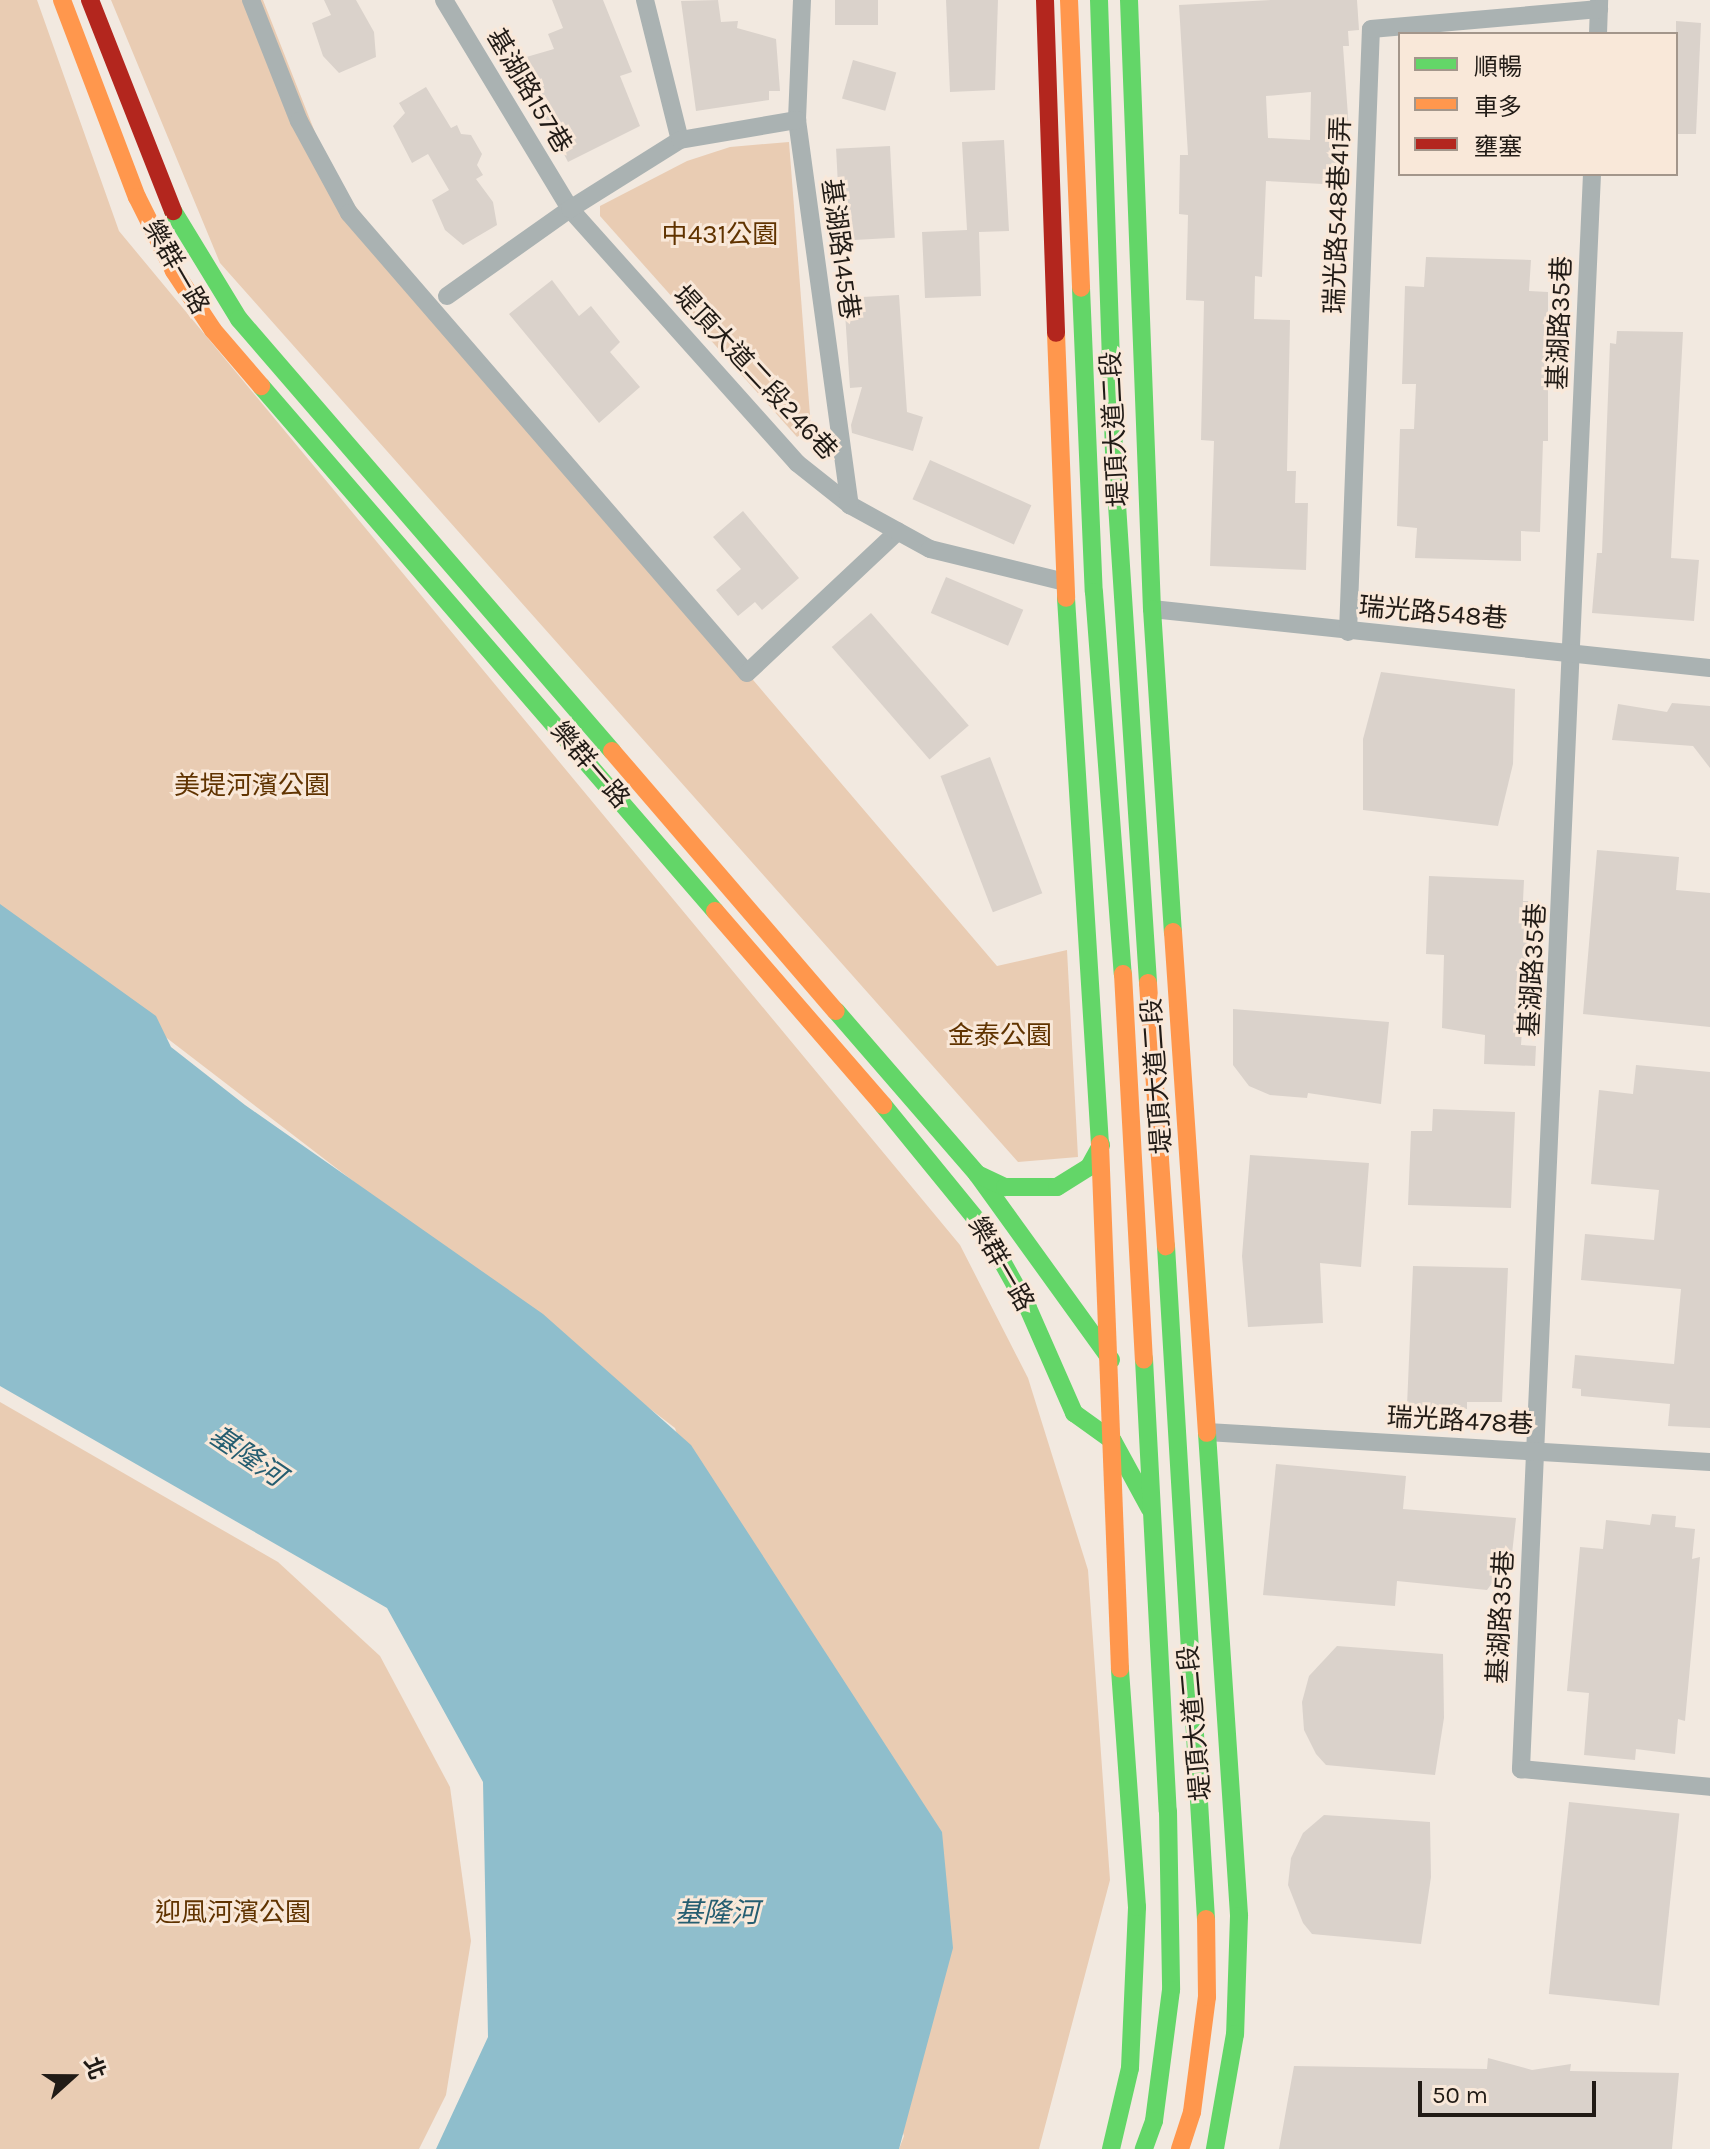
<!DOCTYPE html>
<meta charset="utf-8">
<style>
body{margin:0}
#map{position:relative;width:1710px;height:2149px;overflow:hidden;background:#f2e9e0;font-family:Karla,"Noto Sans TC",sans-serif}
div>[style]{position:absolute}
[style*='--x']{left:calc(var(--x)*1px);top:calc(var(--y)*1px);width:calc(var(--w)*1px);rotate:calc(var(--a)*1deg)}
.green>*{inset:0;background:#e9ccb3}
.water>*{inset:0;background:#8fbecc}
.building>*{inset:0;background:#dad2cb;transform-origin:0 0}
.street>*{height:18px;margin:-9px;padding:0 9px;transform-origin:9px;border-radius:9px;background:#aab2b2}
.fast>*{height:18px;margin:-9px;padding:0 9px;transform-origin:9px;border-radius:9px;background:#63d668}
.slow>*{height:18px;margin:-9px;padding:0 9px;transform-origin:9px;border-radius:9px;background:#ff974d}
.jam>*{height:18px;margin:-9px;padding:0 9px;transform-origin:9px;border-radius:9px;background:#b3261e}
span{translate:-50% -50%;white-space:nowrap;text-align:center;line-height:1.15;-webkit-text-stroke:6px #f9e8d9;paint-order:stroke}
.street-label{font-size:26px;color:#211b16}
.park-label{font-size:26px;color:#603300}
.water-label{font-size:28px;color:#265e71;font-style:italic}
.legend{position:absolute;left:1398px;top:32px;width:280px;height:144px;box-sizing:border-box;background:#f9e8d9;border:2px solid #a3968b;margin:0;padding:10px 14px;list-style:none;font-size:24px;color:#211b16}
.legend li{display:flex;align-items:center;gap:16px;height:40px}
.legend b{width:40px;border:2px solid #a3968b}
.north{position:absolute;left:32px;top:2037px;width:80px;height:80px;-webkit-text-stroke:6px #f9e8d9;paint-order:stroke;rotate:69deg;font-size:22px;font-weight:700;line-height:32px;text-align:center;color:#211b16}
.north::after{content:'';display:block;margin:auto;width:28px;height:36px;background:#211b16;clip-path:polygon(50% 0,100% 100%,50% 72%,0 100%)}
.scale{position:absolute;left:1418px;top:2081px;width:178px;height:36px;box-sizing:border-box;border:4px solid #211b16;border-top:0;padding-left:10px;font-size:24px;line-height:28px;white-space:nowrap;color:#211b16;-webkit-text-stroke:6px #f9e8d9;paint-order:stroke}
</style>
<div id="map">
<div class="green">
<i style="clip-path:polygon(0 0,37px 0,119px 231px,960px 1245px,1028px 1378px,1088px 1570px,1110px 1880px,1039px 2149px,899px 2149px,904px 2136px,675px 1428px,0 910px)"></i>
<i style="clip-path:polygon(111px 0,263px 0,333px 178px,440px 313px,997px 966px,1067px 950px,1078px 1157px,1018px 1162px,220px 263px)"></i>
<i style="clip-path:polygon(789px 142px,811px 428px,797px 437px,600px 216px,600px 206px,687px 161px,730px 147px)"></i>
<i style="clip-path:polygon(0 1402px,278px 1562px,380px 1656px,450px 1787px,471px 1941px,446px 2095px,419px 2149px,0 2149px)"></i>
</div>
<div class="water">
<i style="clip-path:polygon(0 904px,156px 1016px,171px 1047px,245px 1105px,543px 1314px,691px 1445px,942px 1832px,953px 1948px,899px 2149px,436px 2149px,488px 2037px,483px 1782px,387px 1608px,0 1386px)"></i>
</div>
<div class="building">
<i style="clip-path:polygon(324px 0,356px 0,374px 32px,376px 57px,339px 73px,323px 56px,312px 23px,331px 15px)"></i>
<i style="clip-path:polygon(552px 0,603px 0,632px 72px,620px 76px,640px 126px,568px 162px,516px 60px,554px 49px,548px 34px,563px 28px)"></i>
<i style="clip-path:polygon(718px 0,721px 22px,738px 21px,737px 28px,776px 39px,780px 91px,769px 91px,769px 100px,696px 111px,681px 1px)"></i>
<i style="left:835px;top:0;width:43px;height:25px"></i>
<i style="clip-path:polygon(946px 0,998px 0,995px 90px,950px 92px)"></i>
<i style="clip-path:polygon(evenodd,1271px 0,1357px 0,1359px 30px,1348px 31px,1349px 46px,1343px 46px,1349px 130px,1344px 129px,1342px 185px,1266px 181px,1262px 277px,1255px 276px,1254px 319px,1290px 320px,1287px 471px,1296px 471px,1295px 503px,1308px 503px,1306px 570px,1210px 566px,1214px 441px,1201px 440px,1204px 301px,1186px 300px,1188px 215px,1179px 214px,1180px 155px,1188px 155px,1179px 5px,1271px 0,1311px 92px,1310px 140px,1268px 138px,1266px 96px,1311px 92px)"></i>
<i style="clip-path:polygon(1676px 21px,1701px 23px,1696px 134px,1676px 134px)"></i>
<i style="left:853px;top:60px;width:45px;height:40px;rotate:16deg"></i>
<i style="clip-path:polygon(426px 87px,451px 128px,457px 125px,461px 134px,471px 135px,482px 154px,477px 165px,483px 175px,476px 179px,493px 202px,497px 225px,463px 245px,445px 230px,432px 200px,449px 190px,428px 154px,412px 163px,393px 126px,405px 113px,399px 103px)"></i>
<i style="clip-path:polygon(1004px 140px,1009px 231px,979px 232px,981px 296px,925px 298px,922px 232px,967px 230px,962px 142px)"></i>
<i style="left:890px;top:146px;width:92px;height:54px;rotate:87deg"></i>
<i style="clip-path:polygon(1426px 257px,1531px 260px,1529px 291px,1548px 292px,1548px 441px,1543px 441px,1540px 532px,1521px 531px,1521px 561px,1415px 558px,1417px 528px,1397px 526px,1400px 429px,1414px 429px,1416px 384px,1402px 384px,1405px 286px,1424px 287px)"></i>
<i style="clip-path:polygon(552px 280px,579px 316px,591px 306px,620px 342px,610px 352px,640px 387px,599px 423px,509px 314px)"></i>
<i style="clip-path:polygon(899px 295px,907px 412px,923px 417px,913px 451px,852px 433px,851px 425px,862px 387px,850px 388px,844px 298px)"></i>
<i style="clip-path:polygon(1617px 331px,1683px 332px,1671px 558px,1699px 560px,1694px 621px,1592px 613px,1597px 553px,1602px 553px,1610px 343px,1616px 344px)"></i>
<i style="left:930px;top:460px;width:111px;height:43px;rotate:24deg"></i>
<i style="clip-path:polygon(743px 511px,799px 578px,762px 610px,755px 602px,738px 616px,716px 590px,741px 569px,713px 537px)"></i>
<i style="left:946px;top:577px;width:84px;height:39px;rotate:23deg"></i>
<i style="left:871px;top:613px;width:149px;height:52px;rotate:49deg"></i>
<i style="clip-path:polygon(1381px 672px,1515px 689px,1513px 764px,1498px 826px,1363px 810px,1363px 739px)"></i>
<i style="clip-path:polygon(1672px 703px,1710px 706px,1710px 768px,1693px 746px,1612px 740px,1618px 704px,1667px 712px)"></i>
<i style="left:990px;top:757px;width:146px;height:53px;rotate:69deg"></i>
<i style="clip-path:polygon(1597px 850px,1679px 857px,1676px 890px,1710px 893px,1710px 1027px,1583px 1014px)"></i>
<i style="clip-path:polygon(1429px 876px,1524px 880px,1523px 901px,1531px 901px,1521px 1045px,1536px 1046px,1535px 1066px,1484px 1064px,1485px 1035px,1442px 1028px,1444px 955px,1426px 954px)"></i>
<i style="clip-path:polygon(1233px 1009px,1389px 1022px,1381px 1104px,1308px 1093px,1307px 1098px,1270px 1095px,1249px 1086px,1233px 1065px)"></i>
<i style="clip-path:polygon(1636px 1065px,1710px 1072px,1710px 1428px,1668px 1426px,1670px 1404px,1581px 1396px,1581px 1389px,1572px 1388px,1575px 1355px,1674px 1364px,1681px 1289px,1581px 1280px,1585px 1234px,1654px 1240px,1659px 1190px,1591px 1184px,1599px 1090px,1633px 1094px)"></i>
<i style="clip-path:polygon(1433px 1109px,1515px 1112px,1511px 1208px,1408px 1205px,1411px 1131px,1432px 1131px)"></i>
<i style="clip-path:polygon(1250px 1155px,1369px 1163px,1361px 1267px,1320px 1263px,1323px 1323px,1248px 1327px,1242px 1256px)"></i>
<i style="clip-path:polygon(1413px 1266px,1508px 1268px,1502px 1402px,1467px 1402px,1467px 1409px,1407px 1406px)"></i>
<i style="clip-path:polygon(1276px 1464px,1406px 1476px,1403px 1509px,1516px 1518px,1510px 1572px,1501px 1571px,1487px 1590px,1397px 1581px,1395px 1606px,1263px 1595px)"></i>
<i style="clip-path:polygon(1652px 1514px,1676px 1516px,1675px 1527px,1695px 1529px,1692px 1559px,1700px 1557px,1685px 1721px,1678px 1719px,1675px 1754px,1636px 1749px,1635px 1760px,1584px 1755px,1589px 1693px,1567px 1691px,1580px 1547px,1603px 1549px,1606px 1520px,1650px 1525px)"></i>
<i style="clip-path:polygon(1337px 1646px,1443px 1654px,1444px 1718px,1435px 1775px,1326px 1765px,1316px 1754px,1304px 1730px,1302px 1702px,1309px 1676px)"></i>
<i style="left:1569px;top:1802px;width:111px;height:193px;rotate:6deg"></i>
<i style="clip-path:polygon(1324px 1815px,1430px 1822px,1431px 1877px,1421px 1944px,1312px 1934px,1303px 1923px,1288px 1885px,1291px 1858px,1303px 1833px)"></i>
<i style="clip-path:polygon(1488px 2058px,1532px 2070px,1571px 2064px,1570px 2071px,1679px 2073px,1672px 2149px,1279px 2149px,1294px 2066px,1487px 2069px)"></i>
</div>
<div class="street">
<i style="--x:251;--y:0;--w:130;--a:68.4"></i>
<i style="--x:299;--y:121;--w:105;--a:61.5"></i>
<i style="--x:349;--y:213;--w:608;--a:49.13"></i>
<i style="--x:747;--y:673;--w:207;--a:-43.2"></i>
<i style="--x:444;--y:0;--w:244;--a:58.9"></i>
<i style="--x:570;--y:209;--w:341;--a:48.2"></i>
<i style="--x:797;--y:463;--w:68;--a:38.4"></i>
<i style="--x:850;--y:505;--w:91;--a:28.8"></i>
<i style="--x:930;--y:549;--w:139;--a:13.7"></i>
<i style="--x:645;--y:0;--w:144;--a:76"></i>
<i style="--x:802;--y:0;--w:120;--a:92.4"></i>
<i style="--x:797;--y:120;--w:389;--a:82.2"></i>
<i style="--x:1598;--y:34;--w:34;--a:-88"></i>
<i style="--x:1592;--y:174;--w:1597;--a:92.55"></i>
<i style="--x:1521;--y:1769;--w:190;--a:5.4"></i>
<i style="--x:447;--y:296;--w:151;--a:-35.3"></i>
<i style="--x:570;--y:209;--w:130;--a:-32.1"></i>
<i style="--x:680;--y:140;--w:119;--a:-9.7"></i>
<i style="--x:1152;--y:609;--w:561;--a:6.04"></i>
<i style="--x:1348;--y:632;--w:603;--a:-87.82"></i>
<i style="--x:1371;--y:29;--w:229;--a:-5"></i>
<i style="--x:1207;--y:1432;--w:504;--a:3.41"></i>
</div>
<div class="fast">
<i style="--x:1099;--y:0;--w:458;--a:88.1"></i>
<i style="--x:1114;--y:458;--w:526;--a:86.29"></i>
<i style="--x:1129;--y:0;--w:609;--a:87.84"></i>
<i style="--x:1152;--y:609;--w:324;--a:86.3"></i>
<i style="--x:173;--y:211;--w:127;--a:58.6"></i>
<i style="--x:239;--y:319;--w:571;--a:49.19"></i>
<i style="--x:1081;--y:288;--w:304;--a:87.6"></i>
<i style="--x:1094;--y:592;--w:383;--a:85.7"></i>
<i style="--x:261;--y:386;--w:694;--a:49.15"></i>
<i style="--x:1066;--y:598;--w:547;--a:86.44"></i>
<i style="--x:836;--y:1011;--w:216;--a:49.1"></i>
<i style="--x:977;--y:1174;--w:229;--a:54.2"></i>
<i style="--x:883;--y:1105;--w:160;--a:50.8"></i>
<i style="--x:984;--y:1229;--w:90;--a:60.9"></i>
<i style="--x:1028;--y:1308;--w:115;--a:66.3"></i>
<i style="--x:1074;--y:1413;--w:48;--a:35.7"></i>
<i style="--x:1113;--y:1441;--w:77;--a:61.4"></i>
<i style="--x:977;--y:1174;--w:31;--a:25"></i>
<i style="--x:1005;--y:1187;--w:52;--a:0"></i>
<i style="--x:1057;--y:1187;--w:38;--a:-32"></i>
<i style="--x:1089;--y:1167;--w:25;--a:-61"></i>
<i style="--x:1166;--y:1246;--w:674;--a:86.6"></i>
<i style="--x:1144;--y:1359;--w:453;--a:87"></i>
<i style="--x:1168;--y:1811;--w:179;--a:89"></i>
<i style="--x:1171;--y:1990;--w:132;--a:97.4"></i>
<i style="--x:1154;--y:2121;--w:30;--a:110"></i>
<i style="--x:1207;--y:1433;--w:484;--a:86.2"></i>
<i style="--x:1239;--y:1916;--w:118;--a:91.9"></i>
<i style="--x:1235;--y:2034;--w:117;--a:99.9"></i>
<i style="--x:1111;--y:2149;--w:83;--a:-76.8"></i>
<i style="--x:1130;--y:2068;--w:161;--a:-87.5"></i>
<i style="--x:1137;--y:1907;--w:239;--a:-94.1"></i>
</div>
<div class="slow">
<i style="--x:62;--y:0;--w:211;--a:69.2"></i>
<i style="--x:137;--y:197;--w:83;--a:63.4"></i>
<i style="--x:174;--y:271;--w:71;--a:56.5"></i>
<i style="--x:213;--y:330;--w:74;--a:49.4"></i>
<i style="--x:1069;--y:0;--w:288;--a:87.6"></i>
<i style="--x:1056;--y:333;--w:265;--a:87.8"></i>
<i style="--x:612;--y:751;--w:343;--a:49.3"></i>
<i style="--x:715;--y:911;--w:257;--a:49.1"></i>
<i style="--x:1173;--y:932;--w:502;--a:86.12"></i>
<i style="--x:1123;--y:974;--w:386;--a:86.9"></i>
<i style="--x:1148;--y:983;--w:264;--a:86.1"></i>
<i style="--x:1100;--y:1144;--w:525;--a:87.82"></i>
<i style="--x:1180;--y:2149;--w:39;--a:-72"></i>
<i style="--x:1192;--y:2112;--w:116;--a:-82.6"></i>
<i style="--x:1207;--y:1997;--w:78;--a:-90.7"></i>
</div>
<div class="jam">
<i style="--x:90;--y:0;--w:227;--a:68.5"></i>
<i style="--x:1045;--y:0;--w:333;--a:88.1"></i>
</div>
<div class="street-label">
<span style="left:529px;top:91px;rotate:59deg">基湖路157巷</span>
<span style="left:1338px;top:215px;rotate:-88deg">瑞光路548巷41弄</span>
<span style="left:840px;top:249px;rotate:82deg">基湖路145巷</span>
<span style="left:176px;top:267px;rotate:60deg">樂群一路</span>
<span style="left:1560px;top:323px;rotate:-88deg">基湖路35巷</span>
<span style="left:755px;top:373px;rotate:47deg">堤頂大道二段246巷</span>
<span style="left:1115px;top:429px;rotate:-93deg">堤頂大道二段</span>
<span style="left:1433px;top:613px;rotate:5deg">瑞光路548巷</span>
<span style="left:590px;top:765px;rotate:49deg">樂群一路</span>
<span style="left:1533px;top:970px;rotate:-87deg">基湖路35巷</span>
<span style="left:1157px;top:1076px;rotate:-94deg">堤頂大道二段</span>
<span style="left:1001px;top:1264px;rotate:60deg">樂群一路</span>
<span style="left:1460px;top:1421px;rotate:3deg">瑞光路478巷</span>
<span style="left:1501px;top:1617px;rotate:-87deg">基湖路35巷</span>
<span style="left:1195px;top:1723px;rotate:-95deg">堤頂大道二段</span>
</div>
<div class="park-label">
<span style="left:720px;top:235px">中431公園</span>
<span style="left:252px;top:786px">美堤河濱公園</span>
<span style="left:1000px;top:1036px">金泰公園</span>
<span style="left:233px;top:1913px">迎風河濱公園</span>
</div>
<div class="water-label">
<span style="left:247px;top:1456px;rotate:34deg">基隆河</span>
<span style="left:717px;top:1913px">基隆河</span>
</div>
<ul class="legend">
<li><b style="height:10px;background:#63d668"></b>順暢</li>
<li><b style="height:10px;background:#ff974d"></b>車多</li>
<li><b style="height:10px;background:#b3261e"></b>壅塞</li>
</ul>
<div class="north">北</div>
<div class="scale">50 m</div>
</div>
